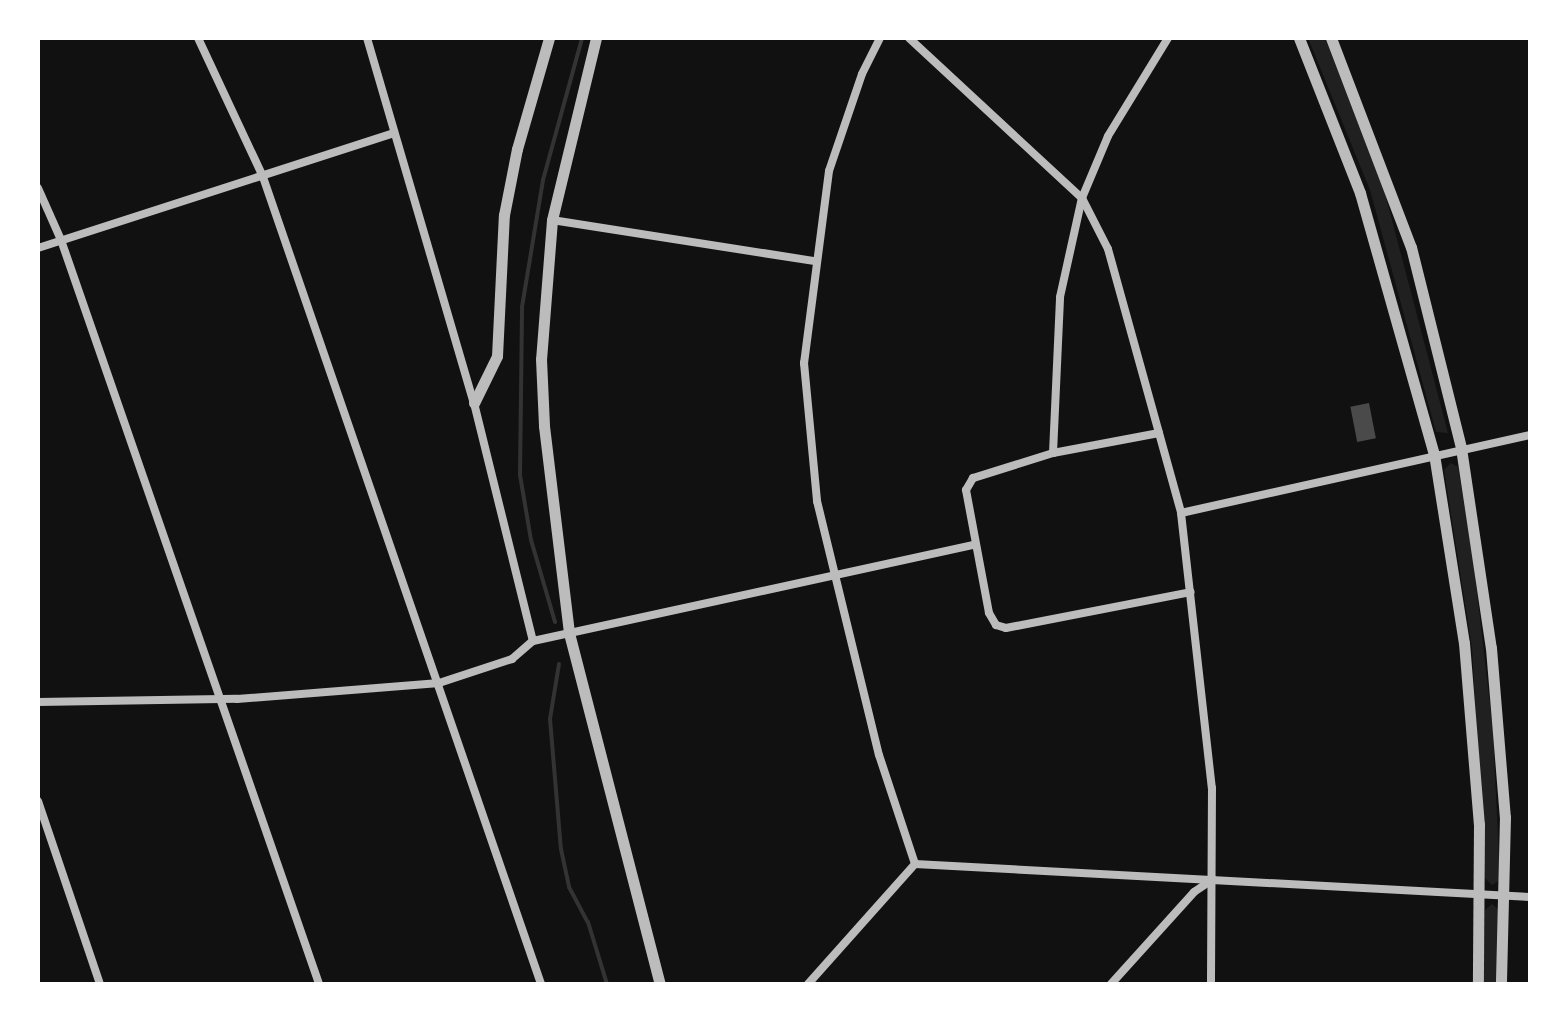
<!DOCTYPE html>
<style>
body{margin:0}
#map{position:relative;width:1568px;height:1022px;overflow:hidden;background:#111;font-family:"Work Sans",sans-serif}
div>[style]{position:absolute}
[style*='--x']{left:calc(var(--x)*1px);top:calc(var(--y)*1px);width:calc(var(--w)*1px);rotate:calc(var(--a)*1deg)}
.green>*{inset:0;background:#202020}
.stream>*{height:4px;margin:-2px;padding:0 2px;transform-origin:2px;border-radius:2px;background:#333}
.building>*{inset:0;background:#4a4a4a;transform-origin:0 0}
.minor>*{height:8px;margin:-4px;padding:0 4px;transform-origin:4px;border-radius:4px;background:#bcbcbc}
.tertiary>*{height:11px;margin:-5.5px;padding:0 5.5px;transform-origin:5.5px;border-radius:5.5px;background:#bcbcbc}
span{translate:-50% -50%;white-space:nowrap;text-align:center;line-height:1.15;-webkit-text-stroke:7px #fff;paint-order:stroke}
.frame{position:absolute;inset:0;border:40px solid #fff;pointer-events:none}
</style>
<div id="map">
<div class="green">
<i style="clip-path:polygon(1308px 38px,1325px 38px,1383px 186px,1448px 433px,1436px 432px,1370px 190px)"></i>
<i style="clip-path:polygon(1451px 463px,1458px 467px,1473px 558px,1493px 731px,1500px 880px,1492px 885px,1485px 878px,1472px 648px,1444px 470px)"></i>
<i style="clip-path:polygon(1492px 904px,1500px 911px,1497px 984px,1483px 984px,1485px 910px)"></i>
</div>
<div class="stream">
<i style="--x:555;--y:622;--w:85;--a:-106.3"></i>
<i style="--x:531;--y:540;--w:66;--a:-99.6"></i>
<i style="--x:520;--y:475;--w:168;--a:-89.3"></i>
<i style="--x:522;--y:307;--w:129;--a:-80.6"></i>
<i style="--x:543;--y:180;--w:147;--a:-74.6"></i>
<i style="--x:559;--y:664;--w:56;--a:99.3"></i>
<i style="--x:550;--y:719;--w:130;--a:85.2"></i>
<i style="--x:561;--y:849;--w:39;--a:78"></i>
<i style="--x:569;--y:887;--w:40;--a:62"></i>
<i style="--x:588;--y:922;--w:65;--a:73"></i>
</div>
<div class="building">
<i style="left:1369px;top:403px;width:36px;height:19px;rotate:79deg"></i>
</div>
<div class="minor">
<i style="--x:198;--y:38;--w:153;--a:64.9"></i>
<i style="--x:263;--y:177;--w:854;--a:70.99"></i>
<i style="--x:367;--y:38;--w:380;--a:73.7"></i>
<i style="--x:474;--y:403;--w:245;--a:76.1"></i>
<i style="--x:880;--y:38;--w:40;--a:116.6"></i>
<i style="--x:862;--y:74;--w:102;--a:108.8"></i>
<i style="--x:829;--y:171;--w:194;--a:97.4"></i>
<i style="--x:804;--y:363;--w:139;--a:84.6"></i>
<i style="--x:817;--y:501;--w:261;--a:76.3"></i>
<i style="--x:879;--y:755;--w:115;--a:71.7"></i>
<i style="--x:909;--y:38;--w:236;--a:42.8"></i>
<i style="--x:1082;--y:198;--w:57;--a:63"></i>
<i style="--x:1108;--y:249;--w:274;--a:74.5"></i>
<i style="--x:1181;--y:513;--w:277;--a:83.6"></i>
<i style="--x:1212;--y:788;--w:196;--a:90.3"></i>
<i style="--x:38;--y:188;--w:57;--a:66.1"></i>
<i style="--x:61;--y:240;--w:787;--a:70.87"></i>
<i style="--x:552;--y:220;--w:266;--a:8.9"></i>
<i style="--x:38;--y:248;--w:373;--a:-17.9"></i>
<i style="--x:1159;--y:433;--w:108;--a:169.3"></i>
<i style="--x:1053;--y:453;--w:84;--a:162.6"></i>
<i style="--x:973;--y:478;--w:14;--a:120"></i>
<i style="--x:966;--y:490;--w:125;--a:79.4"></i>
<i style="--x:989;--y:613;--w:14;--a:60"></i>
<i style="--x:996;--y:625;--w:10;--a:17"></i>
<i style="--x:1006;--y:628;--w:188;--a:-11"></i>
<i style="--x:1053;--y:453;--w:156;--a:-87.4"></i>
<i style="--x:1060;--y:297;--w:101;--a:-77.5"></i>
<i style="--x:1082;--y:198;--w:67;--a:-67.2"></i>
<i style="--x:1108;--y:136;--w:115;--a:-58.5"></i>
<i style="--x:1181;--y:513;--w:358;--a:-12.6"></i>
<i style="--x:533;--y:641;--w:452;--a:-12.3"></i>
<i style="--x:38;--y:702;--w:199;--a:-0.9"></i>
<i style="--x:237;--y:699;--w:203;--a:-4.5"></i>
<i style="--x:439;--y:683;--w:77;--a:-18.2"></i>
<i style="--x:512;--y:659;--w:28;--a:-41"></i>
<i style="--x:38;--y:801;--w:193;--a:71.3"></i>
<i style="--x:915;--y:864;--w:616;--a:3.07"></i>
<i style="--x:808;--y:984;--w:161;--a:-48.3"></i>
<i style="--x:1111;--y:984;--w:124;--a:-47.9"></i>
<i style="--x:1194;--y:892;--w:23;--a:-34"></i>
</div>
<div class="tertiary">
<i style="--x:596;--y:38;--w:187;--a:103.6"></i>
<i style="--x:552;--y:220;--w:139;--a:94.5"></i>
<i style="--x:541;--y:359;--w:67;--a:87.4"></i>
<i style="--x:544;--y:426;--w:209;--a:83.1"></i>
<i style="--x:569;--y:633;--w:363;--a:75.5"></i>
<i style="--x:1299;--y:38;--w:167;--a:68.5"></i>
<i style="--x:1360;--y:193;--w:271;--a:74.2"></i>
<i style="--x:1434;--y:454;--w:191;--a:81"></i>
<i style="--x:1464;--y:643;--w:182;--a:85.3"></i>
<i style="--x:1479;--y:824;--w:160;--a:90.4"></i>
<i style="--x:1331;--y:38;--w:224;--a:69.1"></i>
<i style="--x:1411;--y:247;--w:207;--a:76"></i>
<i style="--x:1461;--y:448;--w:202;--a:81.5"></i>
<i style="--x:1491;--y:648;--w:170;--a:85.3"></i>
<i style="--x:1505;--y:817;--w:167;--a:91.4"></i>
<i style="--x:474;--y:403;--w:52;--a:-63.9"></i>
<i style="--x:497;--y:356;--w:141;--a:-87.2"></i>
<i style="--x:504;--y:215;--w:67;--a:-78.9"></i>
<i style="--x:517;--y:149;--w:116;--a:-73.9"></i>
</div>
<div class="frame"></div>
</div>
